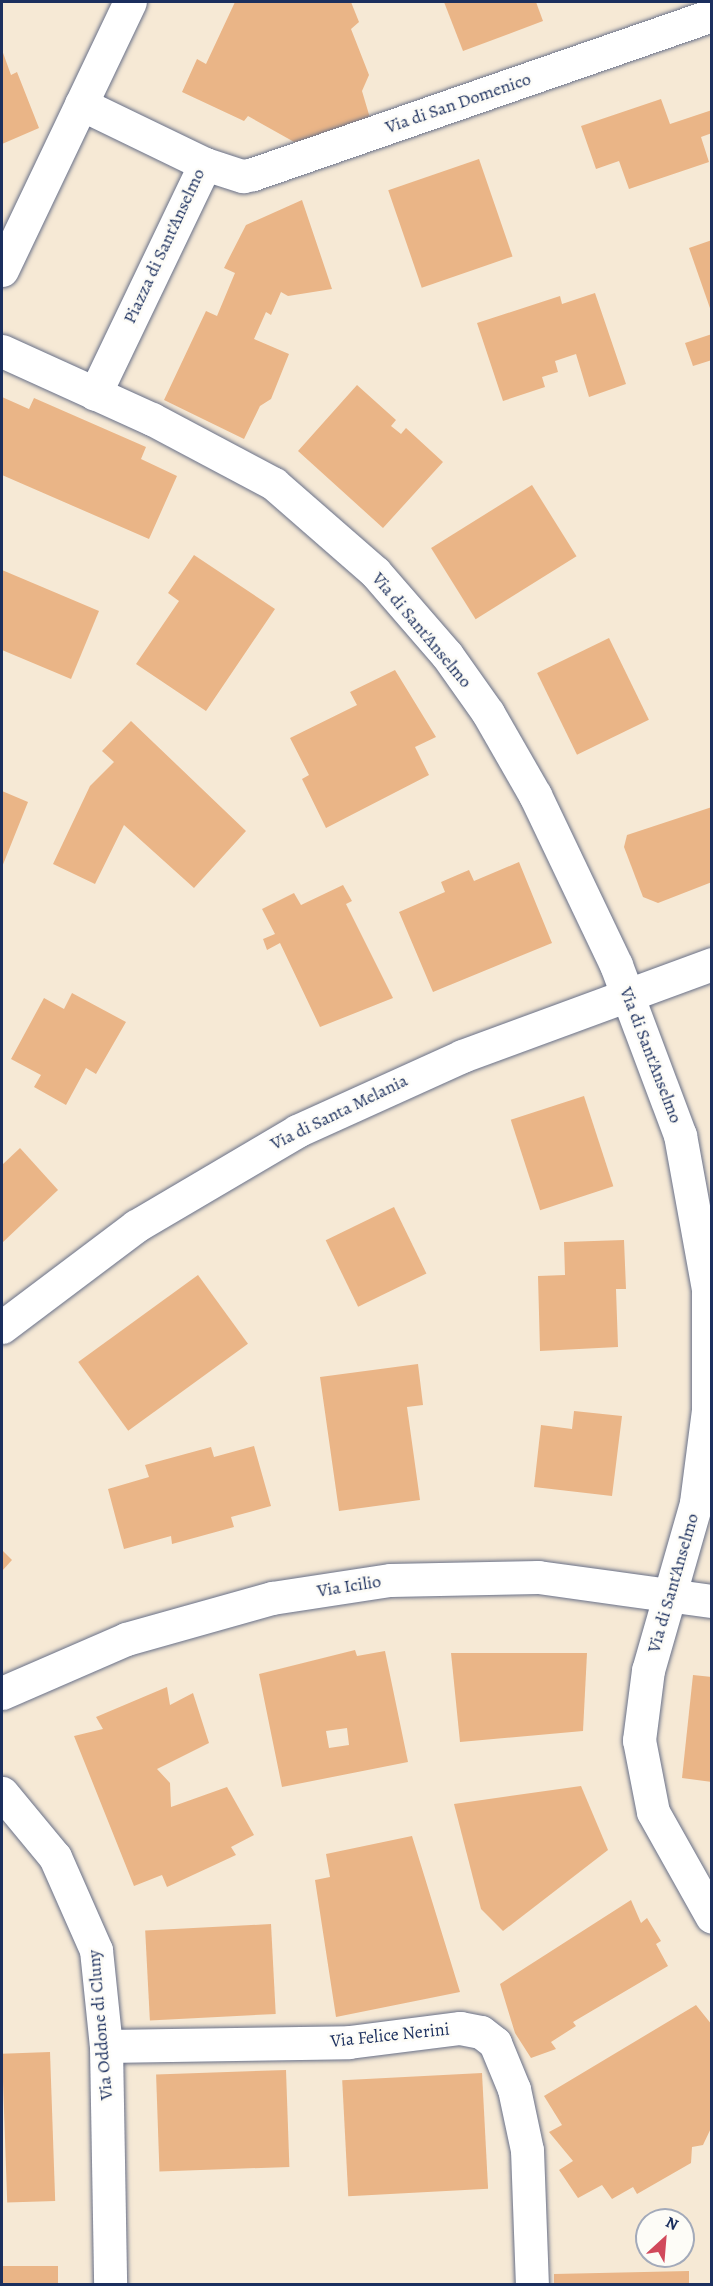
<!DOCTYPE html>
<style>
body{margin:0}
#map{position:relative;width:713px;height:2286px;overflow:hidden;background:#f6e9d5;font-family:Alegreya,serif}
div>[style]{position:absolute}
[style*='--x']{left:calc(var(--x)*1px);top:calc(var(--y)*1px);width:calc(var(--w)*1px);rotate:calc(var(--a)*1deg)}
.building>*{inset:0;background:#eab587;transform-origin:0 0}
.roads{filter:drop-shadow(0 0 2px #687088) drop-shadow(0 0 2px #687088)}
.street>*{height:33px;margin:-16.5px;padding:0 16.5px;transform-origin:16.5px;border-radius:16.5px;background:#fff}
span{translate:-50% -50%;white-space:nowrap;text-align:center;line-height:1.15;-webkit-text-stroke:5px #fdfcf7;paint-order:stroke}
.street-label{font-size:18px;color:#1b2f5e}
.frame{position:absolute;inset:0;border:3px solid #1b2f5e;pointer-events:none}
.north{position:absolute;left:635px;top:2208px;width:60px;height:60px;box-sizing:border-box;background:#fdfcf7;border:2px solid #a3aaba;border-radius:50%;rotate:26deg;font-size:16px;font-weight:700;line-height:24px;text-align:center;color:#1b2f5e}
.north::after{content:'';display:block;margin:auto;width:21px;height:27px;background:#d1495b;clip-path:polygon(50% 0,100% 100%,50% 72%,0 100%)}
</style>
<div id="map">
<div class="building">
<i style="clip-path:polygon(235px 2px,351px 2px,359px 22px,351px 29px,369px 75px,362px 91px,370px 118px,296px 143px,248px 116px,244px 121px,182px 92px,197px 59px,206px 64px)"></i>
<i style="clip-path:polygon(444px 2px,536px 2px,543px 21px,463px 51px)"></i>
<i style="clip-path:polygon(2px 50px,11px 75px,17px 72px,39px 128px,2px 144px)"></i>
<i style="clip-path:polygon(661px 99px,670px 124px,712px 110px,712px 133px,701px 137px,709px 162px,629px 189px,619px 161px,596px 169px,581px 126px)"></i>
<i style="left:479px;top:159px;width:103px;height:96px;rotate:71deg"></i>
<i style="clip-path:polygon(302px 200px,332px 289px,288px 296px,281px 292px,271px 315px,266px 312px,254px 339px,289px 354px,271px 399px,260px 406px,244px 439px,164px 400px,206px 311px,217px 316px,235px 273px,224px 268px,246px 225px)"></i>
<i style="clip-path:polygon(712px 240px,712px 311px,711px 311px,689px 248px)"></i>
<i style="clip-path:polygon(595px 293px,626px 384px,589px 397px,576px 354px,555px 361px,558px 372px,542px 377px,545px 387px,503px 401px,477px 323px,560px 296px,562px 304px)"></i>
<i style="clip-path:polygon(712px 334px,712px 360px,693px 366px,685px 343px)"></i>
<i style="clip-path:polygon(357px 385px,396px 420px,391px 426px,401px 434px,406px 428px,443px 462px,383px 528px,298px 451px)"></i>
<i style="clip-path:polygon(2px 397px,29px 409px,34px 398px,146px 447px,141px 459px,177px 476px,149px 539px,2px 475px)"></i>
<i style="left:532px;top:485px;width:84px;height:119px;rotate:58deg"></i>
<i style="clip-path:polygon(194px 555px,275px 609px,206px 711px,136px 664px,179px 601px,168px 593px)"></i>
<i style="clip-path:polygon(2px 570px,99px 611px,71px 679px,2px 650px)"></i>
<i style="left:609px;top:638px;width:91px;height:80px;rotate:64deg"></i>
<i style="clip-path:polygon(395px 670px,436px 737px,415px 747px,429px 775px,326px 828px,302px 779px,309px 775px,290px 738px,357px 705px,350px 692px)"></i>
<i style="clip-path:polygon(131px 721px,246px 831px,194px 888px,124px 825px,95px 884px,53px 864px,90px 786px,114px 762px,102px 751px)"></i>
<i style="clip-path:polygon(2px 791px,28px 802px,2px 867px)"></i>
<i style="clip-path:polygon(712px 807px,712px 882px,658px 903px,643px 897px,624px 847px,627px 835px)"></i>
<i style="clip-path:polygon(519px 862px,552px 943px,433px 992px,399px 912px,445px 892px,441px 882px,469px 870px,474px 881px)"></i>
<i style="clip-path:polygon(343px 885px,352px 901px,346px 904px,393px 998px,320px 1027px,280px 943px,267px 950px,263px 939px,275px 934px,262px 909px,294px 893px,301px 905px)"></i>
<i style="clip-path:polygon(72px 993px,126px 1022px,96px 1074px,86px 1068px,66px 1105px,34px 1087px,41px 1075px,11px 1059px,44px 998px,64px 1009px)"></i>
<i style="left:584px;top:1096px;width:95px;height:77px;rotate:72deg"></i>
<i style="clip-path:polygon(20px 1148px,58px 1190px,2px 1243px,2px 1165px)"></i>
<i style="left:394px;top:1207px;width:74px;height:76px;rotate:64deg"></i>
<i style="clip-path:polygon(624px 1240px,626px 1289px,616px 1289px,618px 1347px,540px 1351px,538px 1276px,565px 1275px,564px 1242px)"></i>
<i style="left:198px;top:1275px;width:85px;height:148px;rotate:54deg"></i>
<i style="clip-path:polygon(418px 1364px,423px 1405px,407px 1407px,420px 1500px,339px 1511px,320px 1377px)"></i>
<i style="clip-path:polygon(574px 1411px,622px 1416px,612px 1496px,534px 1487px,541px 1425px,572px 1429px)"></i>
<i style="clip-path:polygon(254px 1446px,271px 1506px,231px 1517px,234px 1527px,172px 1544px,171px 1536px,124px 1549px,108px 1489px,149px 1477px,145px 1465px,211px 1447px,214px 1457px)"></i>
<i style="clip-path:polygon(2px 1550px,12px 1560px,2px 1571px)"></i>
<i style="clip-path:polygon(evenodd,355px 1650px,357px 1656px,385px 1651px,408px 1762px,282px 1787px,259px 1674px,355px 1650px,347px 1728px,349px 1745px,329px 1748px,326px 1731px,347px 1728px)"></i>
<i style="clip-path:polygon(451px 1653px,587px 1653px,583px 1731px,460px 1742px)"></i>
<i style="clip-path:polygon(693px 1675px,712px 1677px,712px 1782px,682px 1778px)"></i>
<i style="clip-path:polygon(167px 1687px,170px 1705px,193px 1693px,209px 1743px,157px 1769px,170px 1783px,171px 1807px,227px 1787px,254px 1835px,231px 1847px,236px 1855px,167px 1887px,162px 1875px,134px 1886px,74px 1736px,103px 1729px,96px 1717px)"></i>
<i style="clip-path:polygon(581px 1786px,608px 1850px,503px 1931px,481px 1909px,454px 1804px)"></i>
<i style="clip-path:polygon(412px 1836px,460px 1992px,336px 2017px,315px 1880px,330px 1877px,326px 1854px)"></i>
<i style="clip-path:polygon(631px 1900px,641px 1923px,647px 1918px,661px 1941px,656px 1944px,668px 1966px,573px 2022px,576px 2026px,551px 2042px,556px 2049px,531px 2058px,515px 2033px,500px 1984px)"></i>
<i style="left:271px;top:1924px;width:90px;height:126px;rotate:87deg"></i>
<i style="clip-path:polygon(696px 2005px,712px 2025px,712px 2126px,703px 2145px,692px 2147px,691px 2163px,637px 2194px,633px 2187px,612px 2199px,602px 2185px,578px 2198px,559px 2170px,573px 2161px,549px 2132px,562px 2125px,544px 2096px)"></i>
<i style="left:50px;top:2052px;width:149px;height:48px;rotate:88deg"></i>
<i style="left:286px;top:2070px;width:97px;height:130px;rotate:88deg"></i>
<i style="left:482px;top:2073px;width:116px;height:140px;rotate:87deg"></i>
<i style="left:2px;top:2266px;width:56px;height:18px"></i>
<i style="clip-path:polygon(689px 2271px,689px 2284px,554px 2284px,554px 2274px)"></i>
</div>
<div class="roads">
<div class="street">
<i style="--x:81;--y:104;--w:138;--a:25.8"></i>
<i style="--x:205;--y:164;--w:255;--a:115.6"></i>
<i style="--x:205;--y:164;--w:40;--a:18"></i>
<i style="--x:243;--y:176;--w:10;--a:-11"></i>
<i style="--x:253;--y:174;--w:486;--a:-19.1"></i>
<i style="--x:2;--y:270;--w:297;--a:-64.5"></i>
<i style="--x:2;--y:351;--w:165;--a:24.4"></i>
<i style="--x:152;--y:419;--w:138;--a:28"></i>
<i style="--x:274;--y:484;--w:134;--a:41.1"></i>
<i style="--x:375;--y:572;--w:110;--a:49.1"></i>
<i style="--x:447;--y:655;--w:71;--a:54.7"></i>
<i style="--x:488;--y:713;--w:95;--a:60.2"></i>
<i style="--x:535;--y:795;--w:188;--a:64.5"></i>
<i style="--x:616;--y:965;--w:182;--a:69.4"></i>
<i style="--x:680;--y:1135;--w:157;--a:79.7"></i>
<i style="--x:708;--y:1289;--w:121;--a:90"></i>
<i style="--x:708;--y:1410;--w:94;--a:97.4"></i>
<i style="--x:696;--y:1503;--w:174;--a:106"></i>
<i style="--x:648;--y:1670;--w:71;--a:97.3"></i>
<i style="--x:639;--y:1740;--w:73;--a:79"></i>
<i style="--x:653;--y:1812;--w:120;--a:60.7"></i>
<i style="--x:2;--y:1327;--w:168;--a:-37"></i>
<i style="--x:136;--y:1226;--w:187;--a:-30.5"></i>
<i style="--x:297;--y:1131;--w:181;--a:-24.4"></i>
<i style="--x:462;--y:1056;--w:266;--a:-20.2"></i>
<i style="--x:2;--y:1693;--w:135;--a:-23.5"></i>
<i style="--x:126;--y:1639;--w:152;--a:-15.7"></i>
<i style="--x:272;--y:1598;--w:119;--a:-8.7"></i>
<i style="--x:390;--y:1580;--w:148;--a:-1.2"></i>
<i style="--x:538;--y:1577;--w:176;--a:7.9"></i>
<i style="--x:2;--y:1793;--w:83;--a:50.4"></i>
<i style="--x:55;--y:1857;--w:102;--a:66.2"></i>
<i style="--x:96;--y:1950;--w:97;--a:84.1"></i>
<i style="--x:106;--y:2046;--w:238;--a:89"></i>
<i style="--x:106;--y:2046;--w:243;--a:-0.9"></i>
<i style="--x:349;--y:2042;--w:112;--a:-7.2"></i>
<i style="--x:460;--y:2028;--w:21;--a:11"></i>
<i style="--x:481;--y:2032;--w:18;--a:38"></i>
<i style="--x:495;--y:2043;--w:50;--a:67.6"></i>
<i style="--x:514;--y:2089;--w:62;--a:78"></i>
<i style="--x:527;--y:2150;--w:134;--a:87.9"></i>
</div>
</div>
<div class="street-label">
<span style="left:458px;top:103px;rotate:-19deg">Via di San Domenico</span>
<span style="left:164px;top:246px;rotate:-65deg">Piazza di Sant'Anselmo</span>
<span style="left:422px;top:630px;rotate:50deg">Via di Sant'Anselmo</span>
<span style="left:651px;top:1055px;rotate:69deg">Via di Sant'Anselmo</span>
<span style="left:339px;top:1112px;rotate:-26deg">Via di Santa Melania</span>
<span style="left:673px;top:1583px;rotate:-74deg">Via di Sant'Anselmo</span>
<span style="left:349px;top:1586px;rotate:-9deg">Via Icilio</span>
<span style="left:100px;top:2025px;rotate:-95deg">Via Oddone di Cluny</span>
<span style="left:390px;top:2035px;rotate:-6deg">Via Felice Nerini</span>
</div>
<div class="frame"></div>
<div class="north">N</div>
</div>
